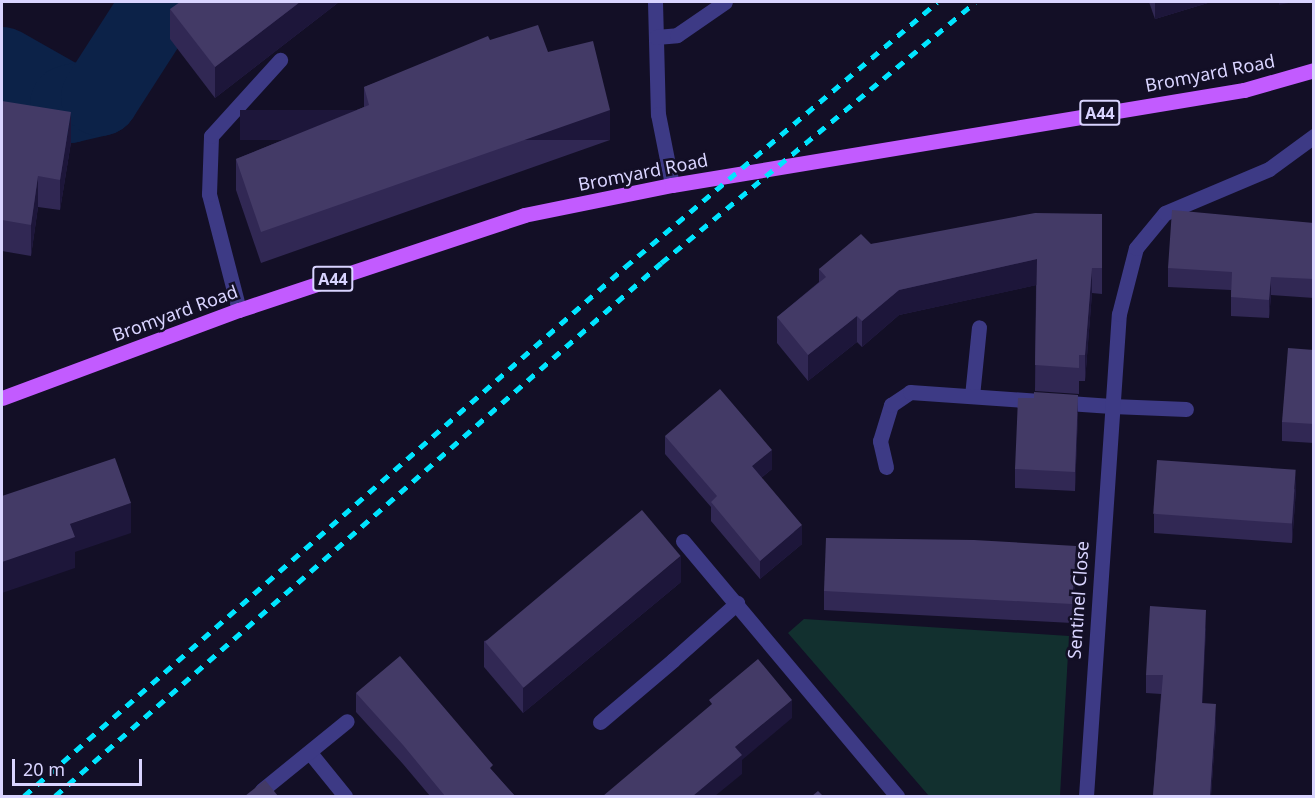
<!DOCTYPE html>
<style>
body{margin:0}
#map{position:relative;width:1315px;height:798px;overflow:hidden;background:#130f26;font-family:"Noto Sans",sans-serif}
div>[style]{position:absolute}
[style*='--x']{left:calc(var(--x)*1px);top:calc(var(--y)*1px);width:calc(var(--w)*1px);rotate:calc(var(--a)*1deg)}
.green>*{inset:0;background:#12302f}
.river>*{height:78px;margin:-39px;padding:0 39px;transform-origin:39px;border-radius:39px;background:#0c2248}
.service>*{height:15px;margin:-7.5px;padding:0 7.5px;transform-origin:7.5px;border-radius:7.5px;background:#3d3a85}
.minor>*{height:15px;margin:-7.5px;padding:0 7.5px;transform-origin:7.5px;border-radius:7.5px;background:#3d3a85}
.primary>*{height:15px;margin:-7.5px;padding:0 7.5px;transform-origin:7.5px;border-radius:7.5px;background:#c25bff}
.rail>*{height:4.5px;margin-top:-2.25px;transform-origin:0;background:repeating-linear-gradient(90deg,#00e5ff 0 9px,transparent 0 17px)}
.wall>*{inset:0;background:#312854}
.shaded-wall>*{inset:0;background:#1d163a;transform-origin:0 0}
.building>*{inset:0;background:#433a66;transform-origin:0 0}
span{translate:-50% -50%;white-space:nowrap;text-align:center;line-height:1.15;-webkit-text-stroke:5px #130f26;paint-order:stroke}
.shield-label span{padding:2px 4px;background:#130f26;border:2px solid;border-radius:4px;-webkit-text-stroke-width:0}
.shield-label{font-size:16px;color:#d9d4ff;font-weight:700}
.street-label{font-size:18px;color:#d9d4ff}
.frame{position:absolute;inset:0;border:3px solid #d9d4ff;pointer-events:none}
.scale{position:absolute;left:12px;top:759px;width:130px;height:27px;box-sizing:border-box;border:3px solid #d9d4ff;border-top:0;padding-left:8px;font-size:18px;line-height:21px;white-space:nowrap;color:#d9d4ff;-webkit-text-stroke:4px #130f26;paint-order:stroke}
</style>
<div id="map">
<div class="green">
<i style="clip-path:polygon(804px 619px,1069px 636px,1060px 796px,929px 796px,788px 633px)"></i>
</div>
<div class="river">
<i style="--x:2;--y:66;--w:77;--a:29.6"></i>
<i style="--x:69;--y:104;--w:32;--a:-13"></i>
<i style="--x:100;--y:97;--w:113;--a:-57.3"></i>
</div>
<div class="service">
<i style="--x:655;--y:2;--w:112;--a:88.5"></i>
<i style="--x:658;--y:114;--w:72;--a:78.8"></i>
<i style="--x:656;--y:37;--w:21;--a:-5"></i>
<i style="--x:677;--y:35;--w:58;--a:-34.5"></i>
<i style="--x:239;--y:310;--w:120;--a:-104.5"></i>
<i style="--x:209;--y:194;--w:58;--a:-88"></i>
<i style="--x:211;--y:136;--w:103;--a:-47.8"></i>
<i style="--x:972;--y:396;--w:69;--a:-84.2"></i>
<i style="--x:886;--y:467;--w:27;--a:-103"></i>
<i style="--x:880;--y:441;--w:38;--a:-73"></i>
<i style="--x:891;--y:405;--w:23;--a:-34"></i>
<i style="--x:910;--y:392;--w:202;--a:4"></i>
<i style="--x:600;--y:722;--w:96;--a:-40.3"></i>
</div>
<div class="minor">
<i style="--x:1112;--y:406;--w:74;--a:2.3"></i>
<i style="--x:683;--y:541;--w:333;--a:50"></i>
<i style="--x:673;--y:660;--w:86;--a:-41.7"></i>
<i style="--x:311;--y:754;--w:54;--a:51"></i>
<i style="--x:262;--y:790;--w:109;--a:-39.1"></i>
<i style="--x:1086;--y:796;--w:483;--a:-86.1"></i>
<i style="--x:1119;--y:314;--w:68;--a:-75.6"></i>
<i style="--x:1136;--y:248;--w:45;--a:-50.4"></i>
<i style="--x:1165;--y:213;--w:113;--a:-22.9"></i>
<i style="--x:1269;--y:169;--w:56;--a:-36.3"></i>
</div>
<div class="primary">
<i style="--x:2;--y:398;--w:253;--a:-20.4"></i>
<i style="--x:239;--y:310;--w:300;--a:-18.4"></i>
<i style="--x:524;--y:215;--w:151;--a:-11.5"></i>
<i style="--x:672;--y:185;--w:580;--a:-9.43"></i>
<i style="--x:1244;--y:90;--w:73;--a:-15.9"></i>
</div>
<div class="rail">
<i style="--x:24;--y:796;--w:801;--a:-41.35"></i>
<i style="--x:625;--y:267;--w:409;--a:-40.3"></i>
<i style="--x:55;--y:796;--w:807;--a:-41.33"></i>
<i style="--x:661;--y:263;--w:408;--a:-39.7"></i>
</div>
<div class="wall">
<i style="clip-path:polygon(339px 2px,215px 98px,170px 39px,170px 9px)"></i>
<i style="clip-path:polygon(1149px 2px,1211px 2px,1155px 19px)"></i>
<i style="clip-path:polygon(490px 40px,548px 52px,610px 140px,261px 263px,236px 190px,236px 159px,364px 107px,364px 87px)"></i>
<i style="clip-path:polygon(2px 101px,71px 142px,60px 210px,38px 207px,31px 256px,2px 251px)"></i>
<i style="clip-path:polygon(1102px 214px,1102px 294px,1092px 293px,1085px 381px,1079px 381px,1079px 394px,1035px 391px,1036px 285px,899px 315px,862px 347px,857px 342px,808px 381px,777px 343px,777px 317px,819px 282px,819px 269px,871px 244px)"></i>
<i style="clip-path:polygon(1314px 223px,1314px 298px,1271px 295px,1269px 318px,1231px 316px,1231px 290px,1168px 287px,1168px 268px)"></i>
<i style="clip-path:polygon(1314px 350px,1314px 443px,1282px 441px,1282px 422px)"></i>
<i style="clip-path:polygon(1034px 398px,1078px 413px,1075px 491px,1015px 488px,1015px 469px)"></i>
<i style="clip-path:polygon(665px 436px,772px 469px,761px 478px,802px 544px,760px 579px,711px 521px,711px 507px,665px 454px)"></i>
<i style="clip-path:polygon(1296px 489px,1292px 543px,1154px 533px,1154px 514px)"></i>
<i style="clip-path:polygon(1076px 565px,1072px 623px,824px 610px,824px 591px)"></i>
<i style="clip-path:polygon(681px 582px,523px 713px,484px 667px,484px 641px)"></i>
<i style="clip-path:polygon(1206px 628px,1202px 703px,1216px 723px,1211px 796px,1153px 796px,1161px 694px,1146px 693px,1146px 675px)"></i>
<i style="clip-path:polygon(356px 693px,493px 772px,515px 796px,430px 796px,403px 764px,356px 712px)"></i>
</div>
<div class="shaded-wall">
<i style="clip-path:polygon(300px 2px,339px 2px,215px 98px,215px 67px)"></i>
<i style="clip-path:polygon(1155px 2px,1211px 2px,1155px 19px)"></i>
<i style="clip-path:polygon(1279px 2px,1293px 2px,1279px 5px)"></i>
<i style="left:610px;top:110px;width:30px;height:370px;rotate:90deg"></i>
<i style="clip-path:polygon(71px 112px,71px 142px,60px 210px,60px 180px)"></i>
<i style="clip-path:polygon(38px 176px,38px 207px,31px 256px,31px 225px)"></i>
<i style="clip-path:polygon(1037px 259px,1037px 285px,899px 315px,862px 347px,862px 321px,899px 290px)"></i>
<i style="clip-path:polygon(1092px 268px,1092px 293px,1085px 381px,1085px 355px)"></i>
<i style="clip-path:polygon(1271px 277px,1271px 295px,1269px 318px,1269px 300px)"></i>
<i style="clip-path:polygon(857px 316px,857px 342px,808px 381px,808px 355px)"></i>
<i style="clip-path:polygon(1078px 395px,1078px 413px,1075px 491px,1075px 472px)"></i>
<i style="clip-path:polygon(772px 450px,772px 469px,752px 485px,752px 466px)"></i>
<i style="clip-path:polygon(1296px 470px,1296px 489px,1292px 543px,1292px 524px)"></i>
<i style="clip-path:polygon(131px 503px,131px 533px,75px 552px,75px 568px,2px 593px,2px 562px,70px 524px)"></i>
<i style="clip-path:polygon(802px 525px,802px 544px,760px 579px,760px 561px)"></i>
<i style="clip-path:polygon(1076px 546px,1076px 565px,1072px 623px,1072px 604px)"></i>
<i style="clip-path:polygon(681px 556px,681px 582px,523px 713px,523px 687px)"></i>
<i style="clip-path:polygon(1206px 610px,1206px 628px,1202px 722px,1202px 703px)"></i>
<i style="clip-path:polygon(792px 700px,792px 718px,742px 760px,742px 774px,715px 796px,693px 796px,735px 747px)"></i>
<i style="clip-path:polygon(1216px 704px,1216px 723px,1211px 796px,1210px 796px)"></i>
</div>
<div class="building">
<i style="clip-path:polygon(180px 2px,300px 2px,215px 67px,170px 9px)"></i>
<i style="clip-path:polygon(538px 25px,548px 52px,593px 41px,610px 110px,261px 232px,236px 159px,369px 105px,364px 87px,488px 36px,490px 40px)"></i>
<i style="clip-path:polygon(2px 101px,71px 112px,60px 180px,38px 176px,31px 225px,2px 220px)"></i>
<i style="clip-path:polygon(1172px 210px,1314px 223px,1314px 279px,1271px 277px,1269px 300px,1231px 297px,1232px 272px,1168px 268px)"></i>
<i style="clip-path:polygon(1035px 213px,1102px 214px,1102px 268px,1092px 268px,1085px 355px,1079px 355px,1079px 368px,1035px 365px,1037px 259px,899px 290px,862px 321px,857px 316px,808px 355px,777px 317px,826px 277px,819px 269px,861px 234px,871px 244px)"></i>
<i style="clip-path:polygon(1288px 348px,1314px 350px,1314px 424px,1282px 422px)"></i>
<i style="clip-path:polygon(720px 389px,772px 450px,752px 466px,802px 525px,760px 561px,711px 502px,717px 496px,665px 436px)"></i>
<i style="clip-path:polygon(1034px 392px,1078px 395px,1075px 472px,1015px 469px,1018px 398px,1034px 398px)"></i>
<i style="clip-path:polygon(115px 458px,131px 503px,70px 524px,75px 537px,2px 562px,2px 496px)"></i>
<i style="left:1157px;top:460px;width:139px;height:54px;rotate:4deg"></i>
<i style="left:642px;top:510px;width:60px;height:205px;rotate:50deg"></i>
<i style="clip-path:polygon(826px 538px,974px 540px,1076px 546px,1072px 604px,824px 591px)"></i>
<i style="clip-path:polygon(1150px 606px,1206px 610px,1202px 703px,1216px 704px,1210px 796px,1153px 796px,1163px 675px,1146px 675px)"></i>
<i style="clip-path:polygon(400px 656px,493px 765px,490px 768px,515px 796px,445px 796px,403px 745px,356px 693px)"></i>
<i style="clip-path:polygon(758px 659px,792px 700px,735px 747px,742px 755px,693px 796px,603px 796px,712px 704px,709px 700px)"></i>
<i style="clip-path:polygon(265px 780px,278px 796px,245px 796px)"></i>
<i style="clip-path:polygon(818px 791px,823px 796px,812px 796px)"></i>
</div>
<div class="shield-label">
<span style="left:1100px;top:113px">A44</span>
<span style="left:333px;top:279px">A44</span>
</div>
<div class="street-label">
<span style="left:1210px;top:73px;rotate:-11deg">Bromyard Road</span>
<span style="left:643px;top:172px;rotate:-11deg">Bromyard Road</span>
<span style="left:175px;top:313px;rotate:-20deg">Bromyard Road</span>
<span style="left:1078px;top:600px;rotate:-86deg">Sentinel Close</span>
</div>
<div class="frame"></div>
<div class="scale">20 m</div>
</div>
